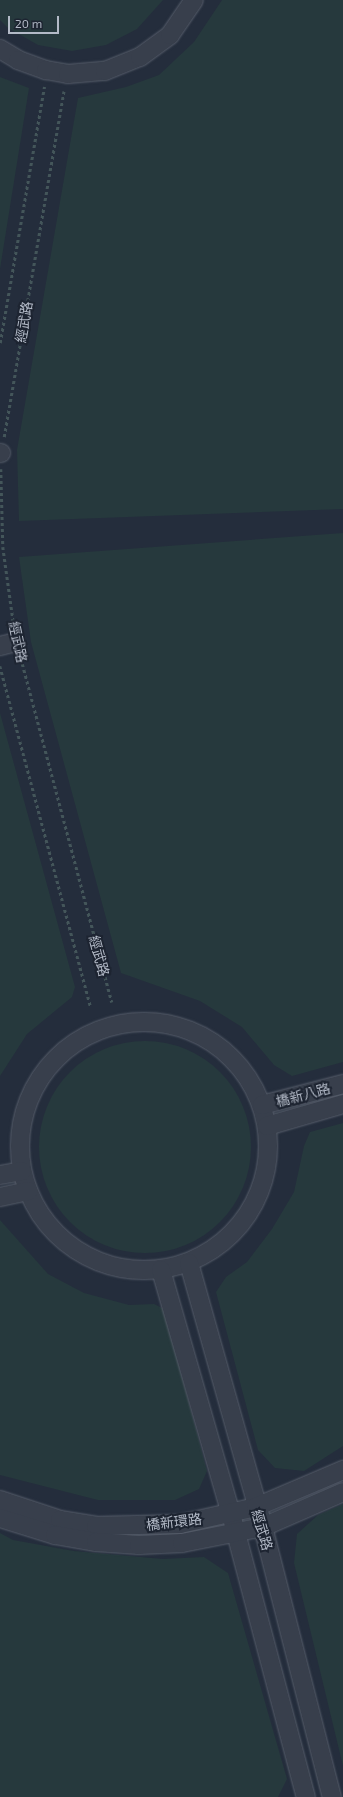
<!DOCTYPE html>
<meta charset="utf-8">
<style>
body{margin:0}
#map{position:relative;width:343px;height:1797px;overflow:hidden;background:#242d3c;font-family:"Exo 2","Noto Sans TC",sans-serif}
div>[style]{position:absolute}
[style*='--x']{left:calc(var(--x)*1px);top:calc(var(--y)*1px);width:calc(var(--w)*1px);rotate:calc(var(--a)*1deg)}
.green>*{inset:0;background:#26393d}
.round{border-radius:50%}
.path>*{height:2.5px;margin-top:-1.25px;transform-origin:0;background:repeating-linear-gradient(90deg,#44565a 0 3px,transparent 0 6px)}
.roads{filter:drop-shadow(0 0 1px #565d6a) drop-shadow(0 0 1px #565d6a)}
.minor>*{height:18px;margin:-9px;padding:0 9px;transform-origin:9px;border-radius:9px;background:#383f4c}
.minor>.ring{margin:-9px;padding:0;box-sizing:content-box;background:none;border:18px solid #383f4c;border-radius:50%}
span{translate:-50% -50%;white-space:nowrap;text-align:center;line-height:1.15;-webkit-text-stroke:4px #1d2431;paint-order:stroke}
.street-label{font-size:14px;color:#b3bac7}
.scale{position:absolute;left:8px;top:16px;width:51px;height:18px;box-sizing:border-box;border:2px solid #b3bac7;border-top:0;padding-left:5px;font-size:12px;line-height:14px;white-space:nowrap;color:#b3bac7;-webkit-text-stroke:3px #1d2431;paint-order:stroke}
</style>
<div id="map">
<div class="green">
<i style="clip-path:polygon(0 0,163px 0,137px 29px,106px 45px,72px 51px,38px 45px,8px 28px,0 20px)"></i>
<i style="clip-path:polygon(222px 0,343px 0,343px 509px,19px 521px,17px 450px,78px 98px,126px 87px,159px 75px,194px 42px)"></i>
<i style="clip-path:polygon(0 77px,29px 88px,0 269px)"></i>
<i style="clip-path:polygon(343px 533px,343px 1062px,292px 1076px,274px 1065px,242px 1027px,200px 1001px,121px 973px,31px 642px,19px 557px)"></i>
<i style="clip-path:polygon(0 713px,75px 987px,72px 997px,27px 1034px,0 1076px)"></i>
<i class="round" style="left:39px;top:1041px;width:212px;height:212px"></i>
<i style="clip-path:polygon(343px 1123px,343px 1446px,304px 1471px,275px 1468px,258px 1450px,216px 1292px,226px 1277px,247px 1262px,272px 1229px,294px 1192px,304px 1146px,310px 1132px)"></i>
<i style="clip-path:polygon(0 1220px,48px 1274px,84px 1293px,129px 1305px,154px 1304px,164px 1309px,207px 1471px,199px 1489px,175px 1500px,98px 1500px,0 1475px)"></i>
<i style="clip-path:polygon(343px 1504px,343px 1766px,294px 1563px,297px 1534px,318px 1515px)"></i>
<i style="clip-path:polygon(0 1533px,13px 1540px,74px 1551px,163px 1559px,204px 1557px,228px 1573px,287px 1779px,278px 1797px,0 1797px)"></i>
</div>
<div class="path">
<i style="--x:0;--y:343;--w:260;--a:-80.2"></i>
<i style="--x:4;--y:437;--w:351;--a:-80.2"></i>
<i style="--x:1;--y:469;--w:78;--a:88.5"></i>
<i style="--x:3;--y:547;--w:80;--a:82.1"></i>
<i style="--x:21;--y:658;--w:356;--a:75.2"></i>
<i style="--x:0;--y:666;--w:353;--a:75.1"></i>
</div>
<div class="roads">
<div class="minor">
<i style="--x:0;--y:49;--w:21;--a:31"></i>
<i style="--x:18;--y:60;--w:30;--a:20"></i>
<i style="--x:46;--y:70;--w:22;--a:10"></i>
<i style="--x:68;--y:74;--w:37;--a:-5"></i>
<i style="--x:105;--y:71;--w:38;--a:-22"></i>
<i style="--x:140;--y:57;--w:37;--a:-36"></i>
<i style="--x:170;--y:35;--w:42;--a:-55.6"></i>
<i style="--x:0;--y:453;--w:1;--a:0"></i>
<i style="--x:0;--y:646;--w:16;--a:-14"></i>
<i class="ring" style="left:20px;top:1022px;width:230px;height:230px"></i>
<i style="--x:262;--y:1105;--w:84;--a:-14.5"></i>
<i style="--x:267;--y:1126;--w:79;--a:-16.1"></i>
<i style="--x:0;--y:1175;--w:22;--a:-10"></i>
<i style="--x:0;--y:1197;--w:29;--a:-12"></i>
<i style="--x:189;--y:1263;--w:274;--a:74.3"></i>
<i style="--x:263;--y:1527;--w:279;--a:75.7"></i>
<i style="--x:161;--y:1270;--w:254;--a:74"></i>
<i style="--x:231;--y:1514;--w:293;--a:75.2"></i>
<i style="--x:0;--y:1500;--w:63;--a:18.4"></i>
<i style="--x:60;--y:1520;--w:36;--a:9"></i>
<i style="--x:96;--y:1526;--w:84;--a:-1.4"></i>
<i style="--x:180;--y:1524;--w:78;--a:-12.6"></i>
<i style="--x:256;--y:1507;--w:95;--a:-23"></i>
<i style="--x:0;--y:1518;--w:58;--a:17.2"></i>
<i style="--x:55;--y:1535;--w:42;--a:9.7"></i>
<i style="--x:96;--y:1542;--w:43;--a:4"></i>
<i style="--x:139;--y:1545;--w:43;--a:-2.7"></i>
<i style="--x:182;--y:1543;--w:83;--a:-11.2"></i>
<i style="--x:263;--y:1527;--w:87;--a:-23.6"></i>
</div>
</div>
<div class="street-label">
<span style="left:24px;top:322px;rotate:-80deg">經武路</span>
<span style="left:18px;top:642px;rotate:78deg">經武路</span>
<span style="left:99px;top:956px;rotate:75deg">經武路</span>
<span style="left:303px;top:1095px;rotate:-15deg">橋新八路</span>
<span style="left:174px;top:1522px;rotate:-7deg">橋新環路</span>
<span style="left:262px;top:1530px;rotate:74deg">經武路</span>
</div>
<div class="scale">20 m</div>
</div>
